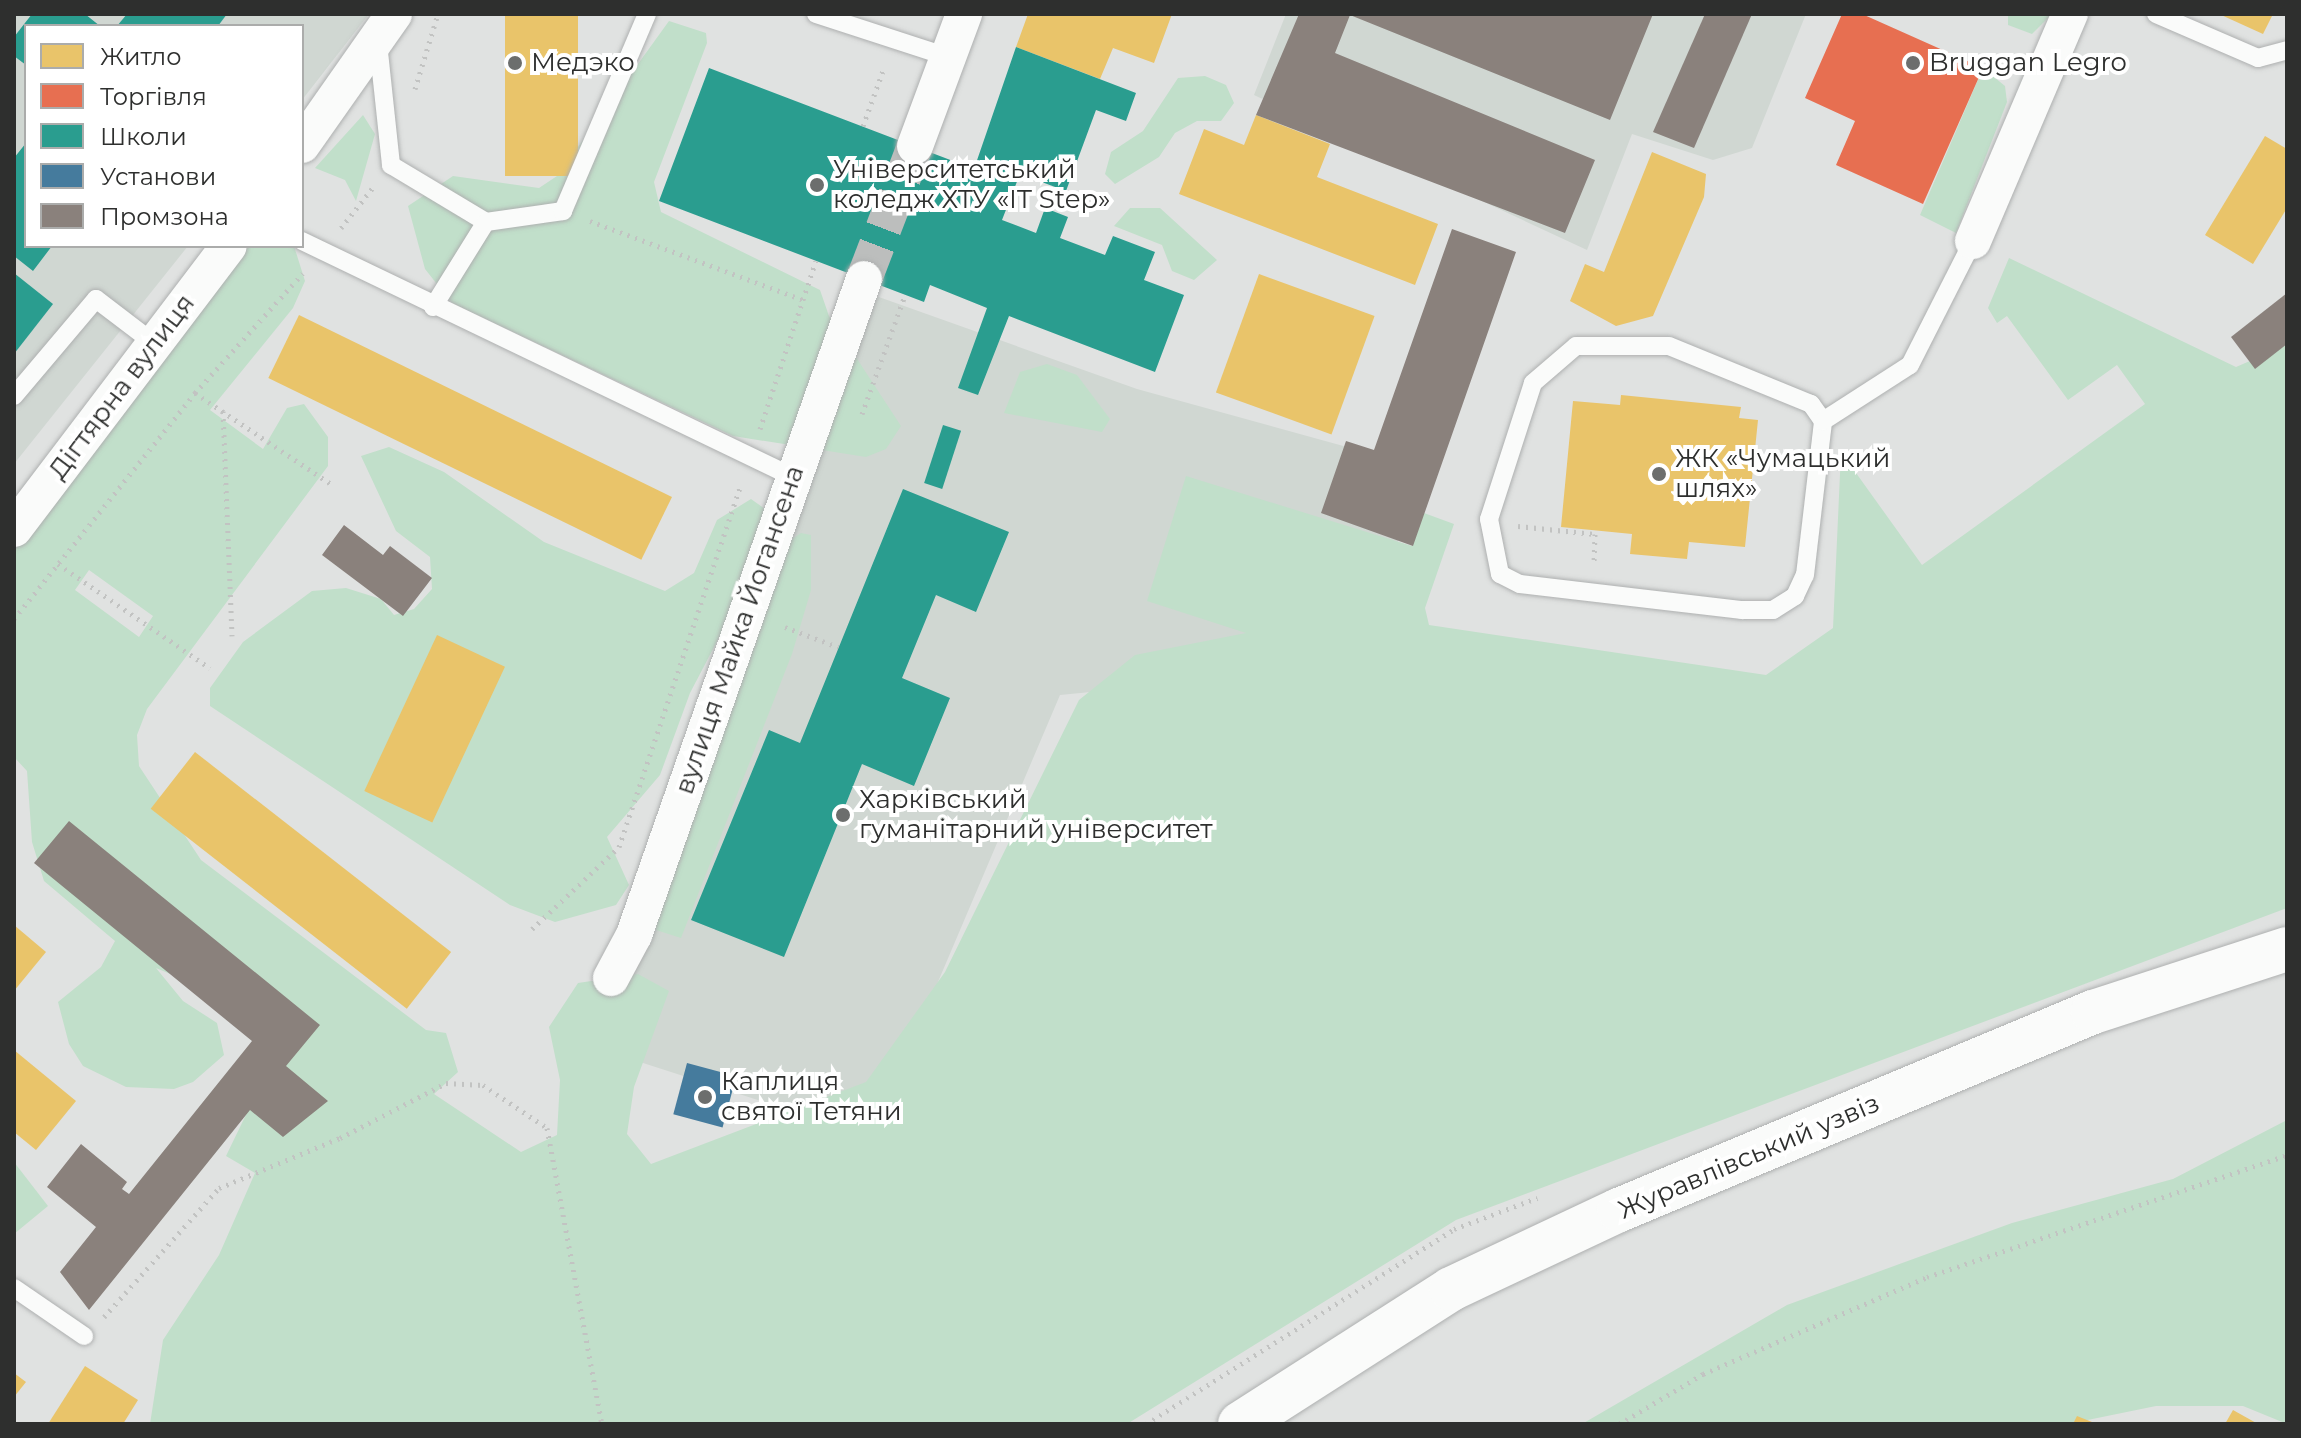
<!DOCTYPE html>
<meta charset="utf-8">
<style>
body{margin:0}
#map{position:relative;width:2301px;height:1438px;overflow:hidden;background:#e0e2e1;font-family:Montserrat,sans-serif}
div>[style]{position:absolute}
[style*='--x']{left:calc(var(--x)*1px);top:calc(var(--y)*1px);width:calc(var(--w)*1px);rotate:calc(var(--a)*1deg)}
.built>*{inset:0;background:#d0d7d2}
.green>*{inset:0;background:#c1dfca}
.homes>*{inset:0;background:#e9c46a;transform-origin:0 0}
.shops>*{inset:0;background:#e76f51}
.schools>*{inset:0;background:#2a9d8f;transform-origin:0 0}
.public>*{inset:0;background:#457b9d;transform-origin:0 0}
.industry>*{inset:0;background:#8a817c}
.street-tunnel>*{height:36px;margin-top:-18px;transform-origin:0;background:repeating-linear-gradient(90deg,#bcbebd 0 36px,transparent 0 54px)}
.path>*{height:5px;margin-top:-2.5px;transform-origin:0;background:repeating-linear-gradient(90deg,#c2c3c2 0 2px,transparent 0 8px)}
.roads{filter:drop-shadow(0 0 2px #aeb0b0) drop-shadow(0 0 2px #aeb0b0)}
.lane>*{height:18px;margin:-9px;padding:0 9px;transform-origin:9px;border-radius:9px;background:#fafbfa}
.street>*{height:36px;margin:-18px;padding:0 18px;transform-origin:18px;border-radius:18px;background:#fafbfa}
.primary>*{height:44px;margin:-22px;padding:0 22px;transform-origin:22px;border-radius:22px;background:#fafbfa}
.dots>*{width:22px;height:22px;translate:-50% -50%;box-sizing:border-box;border:4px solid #fff;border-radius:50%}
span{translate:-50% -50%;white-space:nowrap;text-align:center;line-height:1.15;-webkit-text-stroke:8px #fff;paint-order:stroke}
.poi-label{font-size:26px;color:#2e2f2e}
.left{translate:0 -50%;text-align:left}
.street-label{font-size:26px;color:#2e2f2e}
.frame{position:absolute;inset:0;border:16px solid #2e2f2e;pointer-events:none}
.legend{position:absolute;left:24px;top:24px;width:280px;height:224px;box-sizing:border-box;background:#fff;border:2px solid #abacab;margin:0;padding:10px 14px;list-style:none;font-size:24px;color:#2e2f2e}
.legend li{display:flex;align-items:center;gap:16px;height:40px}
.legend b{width:40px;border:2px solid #abacab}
</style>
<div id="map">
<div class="built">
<i style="clip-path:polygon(14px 14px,369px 14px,302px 100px,302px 26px,26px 26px,26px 246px,188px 246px,14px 464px)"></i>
<i style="clip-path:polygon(1286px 14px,1806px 14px,1752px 148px,1713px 160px,1632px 134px,1587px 250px,1254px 95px)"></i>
<i style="clip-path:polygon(862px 291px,1137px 389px,1423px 468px,1355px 666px,1060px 695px,872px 1137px,640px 1062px,598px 1039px)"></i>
</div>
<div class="green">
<i style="clip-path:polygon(2052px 14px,2032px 34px,2008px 25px,2008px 14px)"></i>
<i style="clip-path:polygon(669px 21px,706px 33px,707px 43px,654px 182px,661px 212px,820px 290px,829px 316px,901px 426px,886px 449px,866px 457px,733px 436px,452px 303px,425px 269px,408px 206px,453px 176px,539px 188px,557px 176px)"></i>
<i style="clip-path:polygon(1983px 68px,2005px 86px,2007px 102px,1956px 233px,1920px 215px)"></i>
<i style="clip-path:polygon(1205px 76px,1226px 85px,1234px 103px,1221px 121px,1197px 121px,1175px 133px,1159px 157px,1115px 184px,1105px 174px,1111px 152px,1143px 131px,1178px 78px)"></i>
<i style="clip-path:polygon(363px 115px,375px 134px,356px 201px,345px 180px,315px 168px)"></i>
<i style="clip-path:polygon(1130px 208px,1160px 208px,1217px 260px,1194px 280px,1172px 271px,1162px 245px,1114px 226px)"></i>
<i style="clip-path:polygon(evenodd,253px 246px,294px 246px,305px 281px,293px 308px,210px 410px,263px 449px,287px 408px,304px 404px,328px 437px,328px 466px,147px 709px,137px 735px,139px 766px,201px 860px,426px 1030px,446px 1033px,458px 1072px,434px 1094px,521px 1152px,557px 1135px,560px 1080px,549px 1027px,578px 983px,638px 974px,669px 991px,634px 1087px,627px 1134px,651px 1164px,866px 1082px,945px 972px,1079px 700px,1135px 655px,1246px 633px,1147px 601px,1186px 476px,1412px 546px,1424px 513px,1454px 524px,1425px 608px,1429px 625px,1766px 675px,1833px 628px,1841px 452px,1922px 565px,2145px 404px,2117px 365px,2068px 400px,2007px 316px,1997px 323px,1988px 308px,2009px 258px,2236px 367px,2287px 345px,2287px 908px,1456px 1220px,1127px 1424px,150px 1424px,163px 1340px,219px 1255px,255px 1173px,226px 1156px,270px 1065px,259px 1011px,156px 968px,183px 1001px,217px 1023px,224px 1055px,193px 1082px,174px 1089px,126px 1087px,83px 1066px,69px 1044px,58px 1002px,101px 967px,115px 941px,44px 881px,32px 842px,27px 771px,14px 757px,14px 551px,243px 250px,253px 246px,89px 570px,153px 616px,139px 637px,75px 590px,89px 570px)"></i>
<i style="clip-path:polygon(1047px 364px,1077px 375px,1110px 419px,1102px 432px,1004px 413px,1020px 372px)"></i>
<i style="clip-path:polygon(389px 447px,444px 472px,544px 542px,665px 591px,694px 573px,717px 520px,751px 499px,768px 511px,755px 569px,690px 693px,660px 775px,607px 837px,629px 885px,616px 905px,555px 922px,510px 905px,210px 706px,210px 688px,243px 642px,312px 591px,346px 588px,381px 599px,394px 615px,414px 609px,432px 589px,430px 557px,396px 531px,361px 456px)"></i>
<i style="clip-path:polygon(801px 533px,811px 535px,811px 590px,792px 654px,681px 938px,656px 930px,655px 905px,789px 541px)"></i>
<i style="clip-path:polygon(2287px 1120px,2287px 1424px,2243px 1406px,2156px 1406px,2068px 1424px,1582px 1424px,1787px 1305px,2012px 1223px,2173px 1179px)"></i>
<i style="clip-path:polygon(14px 1162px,48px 1206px,14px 1234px)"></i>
</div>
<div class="homes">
<i style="left:505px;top:14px;width:73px;height:162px"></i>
<i style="clip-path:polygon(1028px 14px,1172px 14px,1154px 63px,1113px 48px,1100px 79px,1016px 47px)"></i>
<i style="clip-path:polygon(2219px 14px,2273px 14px,2263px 34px)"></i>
<i style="clip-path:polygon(1256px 115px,1330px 144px,1317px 177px,1438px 224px,1415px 285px,1179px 194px,1204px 129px,1244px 145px)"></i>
<i style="clip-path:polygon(2265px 136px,2287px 149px,2287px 208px,2253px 264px,2205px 235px)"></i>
<i style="clip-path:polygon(1652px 152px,1706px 174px,1704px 197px,1653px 316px,1616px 326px,1570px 301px,1585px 264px,1604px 272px)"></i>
<i style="left:1259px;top:274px;width:123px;height:126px;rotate:20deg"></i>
<i style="left:299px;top:315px;width:415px;height:70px;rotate:26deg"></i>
<i style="clip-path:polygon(1621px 395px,1741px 407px,1739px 418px,1758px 420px,1745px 547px,1689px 542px,1687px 559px,1630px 554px,1632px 534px,1561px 527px,1573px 401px,1620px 405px)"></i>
<i style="left:437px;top:635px;width:75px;height:172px;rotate:25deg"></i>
<i style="left:195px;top:752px;width:325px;height:72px;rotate:38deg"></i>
<i style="clip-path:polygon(14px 925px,46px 952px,14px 991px)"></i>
<i style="clip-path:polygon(14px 1050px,76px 1101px,36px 1150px,14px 1132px)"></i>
<i style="clip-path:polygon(85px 1366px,138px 1400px,123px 1424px,48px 1424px)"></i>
<i style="clip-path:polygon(14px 1373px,26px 1382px,14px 1397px)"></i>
<i style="clip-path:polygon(2233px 1410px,2258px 1424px,2225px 1424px)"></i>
<i style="clip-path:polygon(2077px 1416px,2097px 1424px,2073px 1424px)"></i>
</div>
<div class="shops">
<i style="clip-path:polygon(1842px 14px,1862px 14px,1983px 68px,1923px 204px,1836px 165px,1855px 121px,1805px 98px)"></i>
</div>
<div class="schools">
<i style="clip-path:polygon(32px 14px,85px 14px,100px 26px,26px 26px,26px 65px,14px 56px,14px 37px)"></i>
<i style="clip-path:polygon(127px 14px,227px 14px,218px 26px,117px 26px)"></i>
<i style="clip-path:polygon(1016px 47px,1136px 93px,1126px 121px,1096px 110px,1066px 191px,1020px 174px,1002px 220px,1036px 233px,1045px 208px,1068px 217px,1060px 238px,1105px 255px,1113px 236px,1155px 252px,1144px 280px,1184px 295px,1155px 372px,1009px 316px,978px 395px,958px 388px,987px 308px,930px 285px,924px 302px,659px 201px,709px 68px,974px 169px)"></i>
<i style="clip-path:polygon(26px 143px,26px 246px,52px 246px,33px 271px,14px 256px,14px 158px)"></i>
<i style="clip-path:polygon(14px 273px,53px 304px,14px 354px)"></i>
<i style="left:943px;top:425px;width:19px;height:61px;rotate:18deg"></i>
<i style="clip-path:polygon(903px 489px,1009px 532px,976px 612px,936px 595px,902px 678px,950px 698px,914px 786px,862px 764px,784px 957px,691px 920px,769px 730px,800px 743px)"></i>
</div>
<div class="public">
<i style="left:687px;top:1063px;width:51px;height:53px;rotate:15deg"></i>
</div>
<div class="industry">
<i style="clip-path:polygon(1299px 14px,1653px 14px,1610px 120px,1350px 15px,1335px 53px,1595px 160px,1565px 233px,1256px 115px)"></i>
<i style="clip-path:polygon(1705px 14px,1752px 14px,1694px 148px,1653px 132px)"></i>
<i style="clip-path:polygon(1452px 229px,1516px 252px,1413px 546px,1321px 513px,1346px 441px,1374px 450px)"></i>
<i style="clip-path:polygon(2287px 293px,2287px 344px,2255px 369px,2231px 337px)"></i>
<i style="clip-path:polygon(344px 525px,383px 555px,390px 546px,432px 578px,403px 616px,322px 555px)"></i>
<i style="clip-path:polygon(69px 821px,320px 1025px,286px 1066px,328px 1101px,283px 1137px,250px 1110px,89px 1310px,60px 1272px,96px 1227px,47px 1187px,81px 1144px,127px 1182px,122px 1189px,129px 1194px,252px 1041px,34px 863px)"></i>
</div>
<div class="street-tunnel">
<i style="--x:864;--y:279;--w:142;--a:-69"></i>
</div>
<div class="path">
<i style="--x:415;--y:89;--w:78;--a:-73"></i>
<i style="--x:863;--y:126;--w:62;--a:-70.1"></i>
<i style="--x:590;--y:221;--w:227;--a:20.3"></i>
<i style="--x:341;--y:228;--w:53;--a:-51.8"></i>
<i style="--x:195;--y:393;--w:167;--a:33.8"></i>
<i style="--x:223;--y:411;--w:225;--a:87.7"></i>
<i style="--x:862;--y:414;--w:127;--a:-70.1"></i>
<i style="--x:760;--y:429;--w:177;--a:-71.6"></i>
<i style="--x:1518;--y:526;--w:77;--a:5.9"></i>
<i style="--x:1595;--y:534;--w:29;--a:92"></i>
<i style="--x:58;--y:564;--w:184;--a:34.4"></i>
<i style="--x:14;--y:619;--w:290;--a:-51.3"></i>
<i style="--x:195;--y:393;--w:161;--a:-48"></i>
<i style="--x:785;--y:627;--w:57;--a:20.7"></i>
<i style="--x:532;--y:929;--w:120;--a:-43.3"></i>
<i style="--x:619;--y:847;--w:383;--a:-71.4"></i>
<i style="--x:104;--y:1317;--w:173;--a:-48.3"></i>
<i style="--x:219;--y:1188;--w:131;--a:-22.5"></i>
<i style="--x:340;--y:1138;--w:119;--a:-27.4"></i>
<i style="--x:446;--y:1083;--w:37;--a:3"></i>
<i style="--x:483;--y:1085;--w:77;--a:33.9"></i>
<i style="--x:547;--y:1128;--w:301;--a:79.5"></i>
<i style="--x:1146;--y:1424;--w:365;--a:-32.3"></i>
<i style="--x:1454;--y:1229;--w:89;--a:-20.5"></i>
<i style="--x:1619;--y:1424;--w:98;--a:-30.8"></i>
<i style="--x:1703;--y:1374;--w:244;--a:-23.4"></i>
<i style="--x:1927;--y:1277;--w:380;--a:-18.7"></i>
</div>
<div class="roads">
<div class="lane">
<i style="--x:816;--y:14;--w:139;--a:18"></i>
<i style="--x:2156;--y:14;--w:111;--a:23.3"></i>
<i style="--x:2258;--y:58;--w:30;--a:-15"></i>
<i style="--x:378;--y:43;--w:123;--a:83.9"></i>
<i style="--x:391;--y:165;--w:111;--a:31"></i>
<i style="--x:302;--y:241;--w:545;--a:25.67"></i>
<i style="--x:433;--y:307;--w:100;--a:-58.1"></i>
<i style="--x:486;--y:222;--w:78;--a:-8.1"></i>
<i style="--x:563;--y:211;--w:214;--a:-66.9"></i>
<i style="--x:14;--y:396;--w:127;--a:-49.8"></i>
<i style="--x:96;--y:299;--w:74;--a:37.3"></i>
<i style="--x:1823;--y:421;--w:21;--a:-125"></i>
<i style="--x:1811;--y:404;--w:153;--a:-157.8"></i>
<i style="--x:1669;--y:346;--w:93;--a:180"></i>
<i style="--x:1576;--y:346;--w:57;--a:139.3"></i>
<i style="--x:1533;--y:383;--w:143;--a:107.9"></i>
<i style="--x:1489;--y:519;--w:56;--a:78.7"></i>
<i style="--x:1500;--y:574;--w:22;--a:27"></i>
<i style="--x:1520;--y:584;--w:224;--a:6.7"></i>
<i style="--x:1742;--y:610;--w:31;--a:0"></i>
<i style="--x:1773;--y:610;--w:26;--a:-32"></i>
<i style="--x:1795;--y:596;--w:23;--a:-65"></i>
<i style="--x:1805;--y:575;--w:155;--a:-83.3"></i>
<i style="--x:1823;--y:421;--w:103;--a:-32.8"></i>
<i style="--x:1910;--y:365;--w:139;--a:-63.1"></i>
<i style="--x:14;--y:1288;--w:85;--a:34.4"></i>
</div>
<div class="street">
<i style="--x:302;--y:145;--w:160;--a:-54.9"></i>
<i style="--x:915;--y:146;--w:141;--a:-69.6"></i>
<i style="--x:1973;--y:241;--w:247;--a:-66.9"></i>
<i style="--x:14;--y:529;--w:355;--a:-52.8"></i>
<i style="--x:611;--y:978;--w:49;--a:-61.9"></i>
<i style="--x:634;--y:935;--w:695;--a:-70.68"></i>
</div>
<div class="primary">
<i style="--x:1240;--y:1424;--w:250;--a:-32.6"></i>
<i style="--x:1451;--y:1289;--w:186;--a:-25.2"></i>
<i style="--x:1619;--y:1210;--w:514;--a:-22.67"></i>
<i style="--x:2093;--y:1012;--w:204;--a:-18"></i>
</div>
</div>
<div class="dots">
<i style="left:515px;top:63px;background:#6c6e6d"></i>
<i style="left:1913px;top:63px;background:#6c6e6d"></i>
<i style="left:817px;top:185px;background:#6c6e6d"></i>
<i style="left:1659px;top:474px;background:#6c6e6d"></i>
<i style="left:843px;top:815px;background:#6c6e6d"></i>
<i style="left:705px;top:1097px;background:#6c6e6d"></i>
</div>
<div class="poi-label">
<span class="left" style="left:531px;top:63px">Медэко</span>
<span class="left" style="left:1929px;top:63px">Bruggan Legro</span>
<span class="left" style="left:833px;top:185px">Університетський<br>коледж ХТУ «IT Step»</span>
<span class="left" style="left:1675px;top:474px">ЖК «Чумацький<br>шлях»</span>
<span class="left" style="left:859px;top:815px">Харківський<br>гуманітарний університет</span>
<span class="left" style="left:721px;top:1097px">Каплиця<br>святої Тетяни</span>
</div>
<div class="street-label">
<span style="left:122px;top:387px;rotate:-53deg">Дігтярна вулиця</span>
<span style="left:740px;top:630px;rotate:-71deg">вулиця Майка Йогансена</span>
<span style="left:1749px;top:1157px;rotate:-23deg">Журавлівський узвіз</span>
</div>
<div class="frame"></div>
<ul class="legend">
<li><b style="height:22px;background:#e9c46a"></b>Житло</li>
<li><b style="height:22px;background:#e76f51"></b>Торгівля</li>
<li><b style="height:22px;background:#2a9d8f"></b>Школи</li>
<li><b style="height:22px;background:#457b9d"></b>Установи</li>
<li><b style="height:22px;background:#8a817c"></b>Промзона</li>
</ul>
</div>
